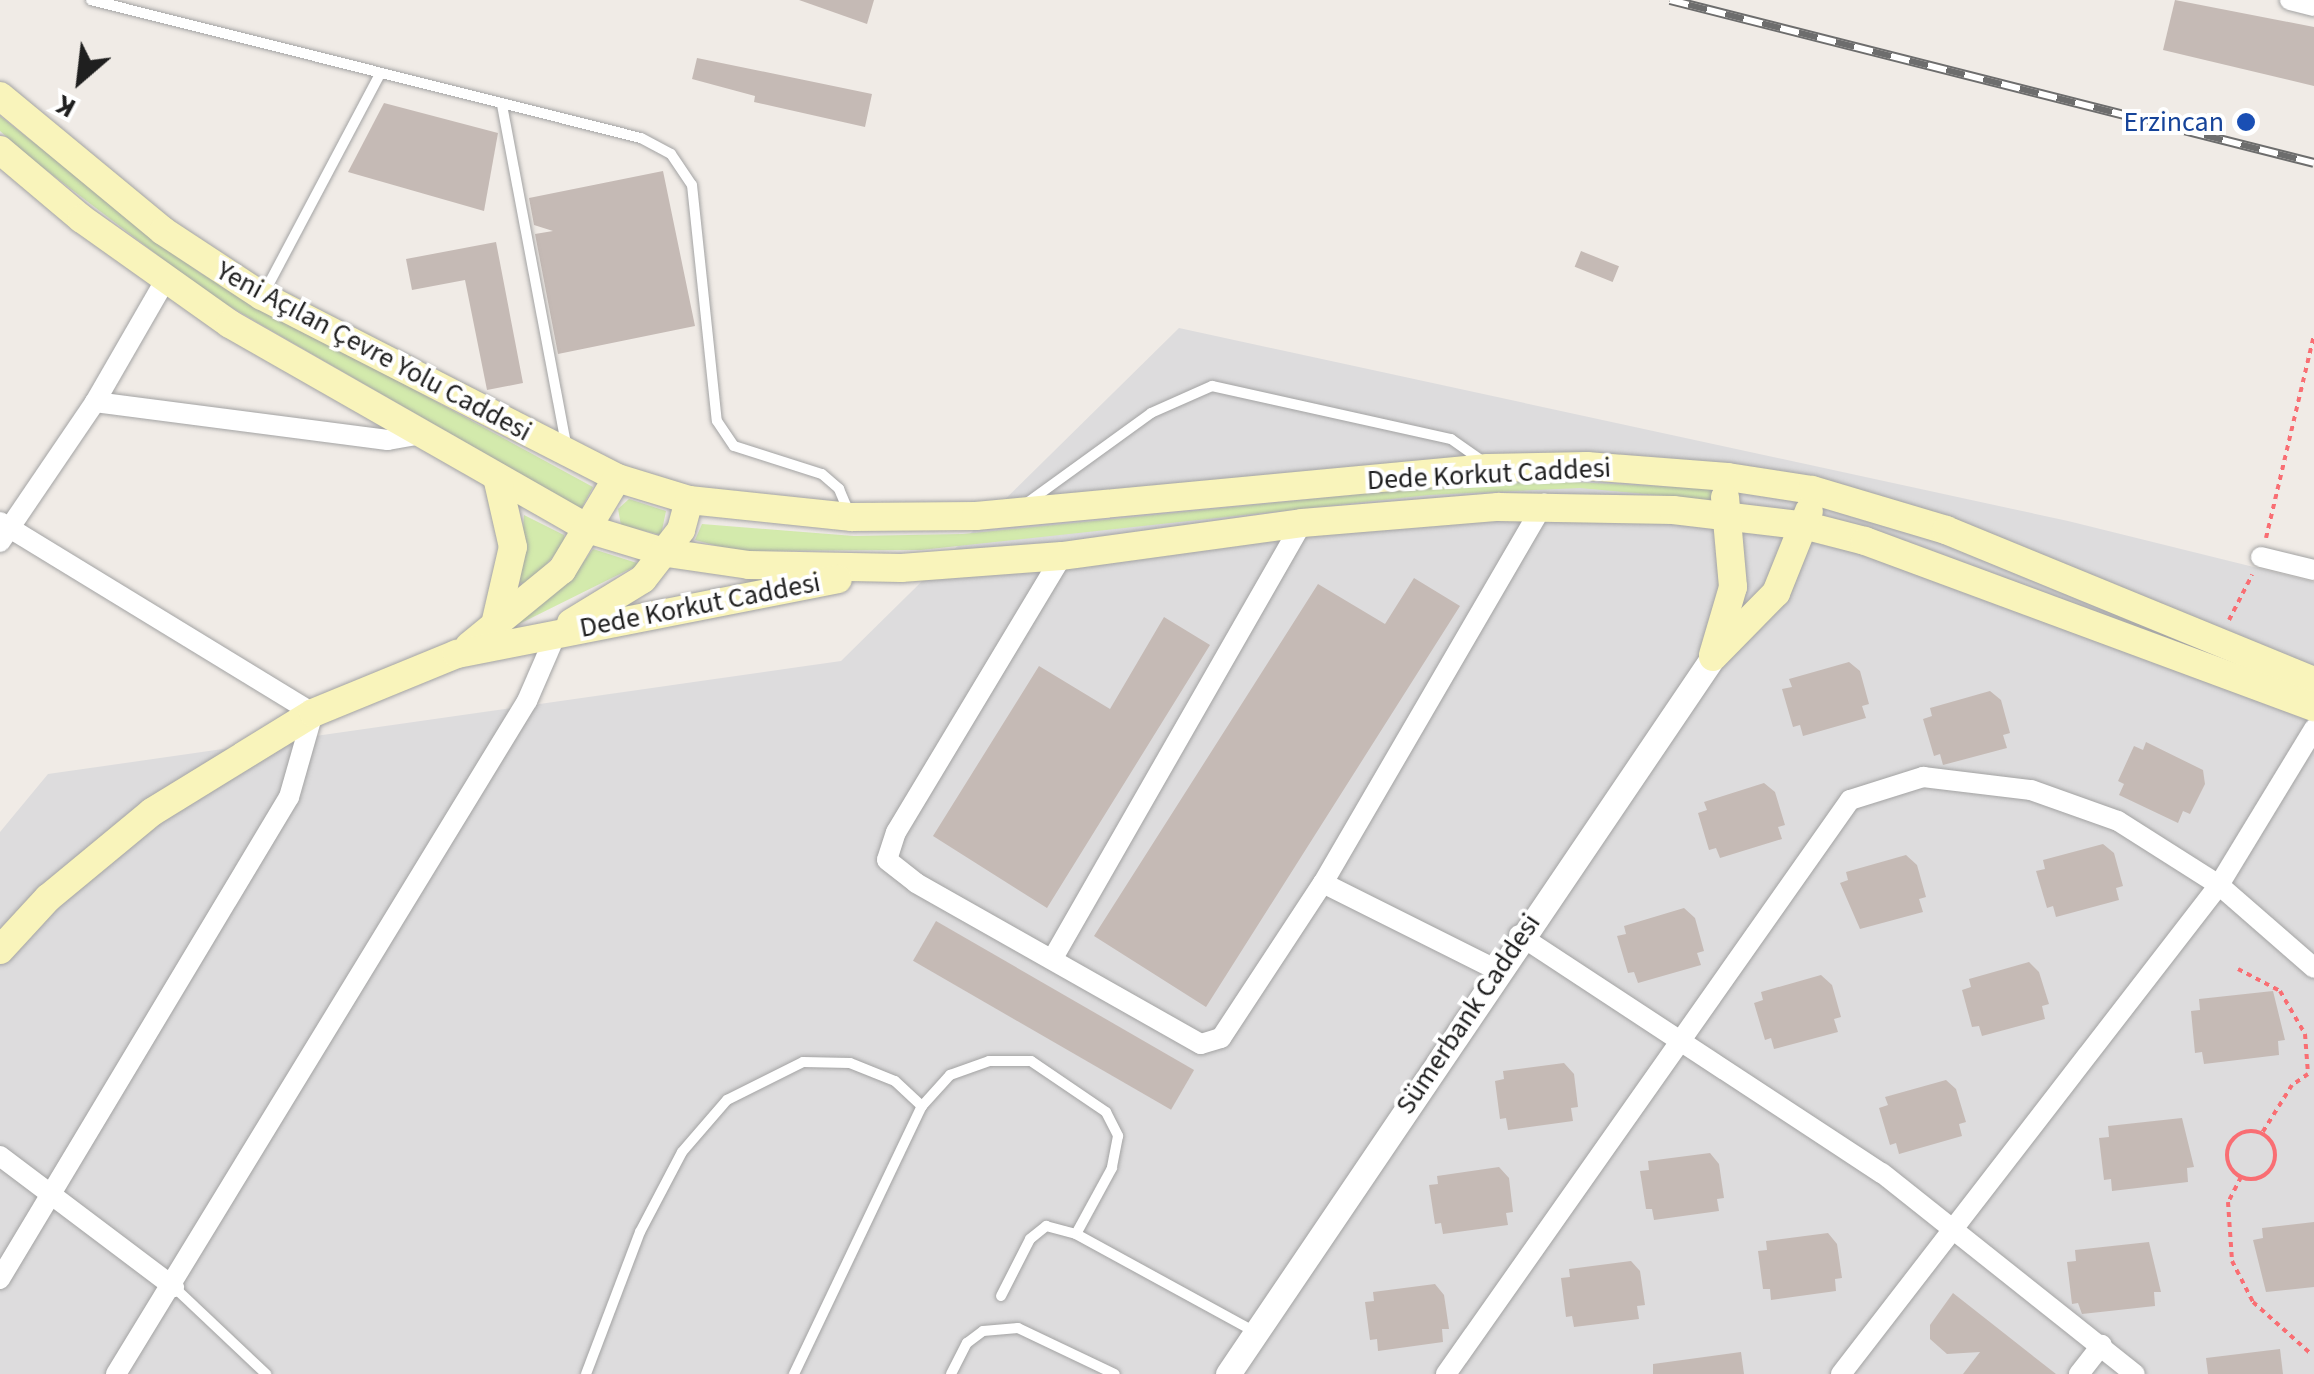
<!DOCTYPE html>
<meta charset="utf-8">
<style>
body{margin:0}
#map{position:relative;width:2314px;height:1374px;overflow:hidden;background:#f0ebe6;font-family:"Source Sans 3",sans-serif}
div>[style]{position:absolute}
[style*='--x']{left:calc(var(--x)*1px);top:calc(var(--y)*1px);width:calc(var(--w)*1px);rotate:calc(var(--a)*1deg)}
.residential>*{inset:0;background:#dddcdd}
.grass>*{inset:0;background:#d3eaac}
.building>*{inset:0;background:#c5bab5;transform-origin:0 0}
.path>*{height:4px;margin-top:-2px;transform-origin:0;background:repeating-linear-gradient(90deg,#f96e73 0 5px,transparent 0 10px)}
.path>.ring{margin:-2px;padding:0;box-sizing:content-box;background:none;border:4px solid #f96e73;border-radius:50%}
.roads{filter:drop-shadow(0 0 2px #a3a3a3) drop-shadow(0 0 2px #a3a3a3)}
.service>*{height:10px;margin:-5px;padding:0 5px;transform-origin:5px;border-radius:5px;background:#fff}
.minor>*{height:20px;margin:-10px;padding:0 10px;transform-origin:10px;border-radius:10px;background:#fff}
.tertiary>*{height:25px;margin:-12.5px;padding:0 12.5px;transform-origin:12.5px;border-radius:12.5px;background:#fff}
.secondary>*{height:28px;margin:-14px;padding:0 14px;transform-origin:14px;border-radius:14px;background:#f9f4bb}
.rail>*{height:10px;margin-top:-5px;transform-origin:0;background:repeating-linear-gradient(90deg,#fff 0 19px,#6d6d6d 0 38px);box-sizing:border-box;border-block:2px solid #6d6d6d}
.dots>*{width:28px;height:28px;translate:-50% -50%;box-sizing:border-box;border:5px solid #fff;border-radius:50%}
span{translate:-50% -50%;white-space:nowrap;text-align:center;line-height:1.15;-webkit-text-stroke:8px #fff;paint-order:stroke}
.transit-label{font-size:28px;color:#164399}
.right{translate:-100% -50%;text-align:right}
.street-label{font-size:28px;color:#1f1f1f}
.north{position:absolute;left:30px;top:30px;width:100px;height:100px;-webkit-text-stroke:8px #fff;paint-order:stroke;rotate:208deg;font-size:28px;font-weight:700;line-height:40px;text-align:center;color:#1f1f1f}
.north::after{content:'';display:block;margin:auto;width:35px;height:45px;background:#1f1f1f;clip-path:polygon(50% 0,100% 100%,50% 72%,0 100%)}
</style>
<div id="map">
<div class="residential">
<i style="clip-path:polygon(1179px 328px,2068px 521px,2314px 582px,2314px 1374px,0 1374px,0 832px,48px 774px,841px 661px)"></i>
</div>
<div class="grass">
<i style="clip-path:polygon(0 116px,200px 273px,593px 487px,581px 509px,210px 295px,33px 160px,0 131px)"></i>
<i style="clip-path:polygon(1514px 479px,1712px 489px,1711px 500px,1580px 488px,1429px 495px,921px 550px,737px 551px,695px 540px,702px 524px,854px 536px,963px 534px)"></i>
<i style="clip-path:polygon(629px 499px,666px 511px,661px 535px,621px 525px,618px 509px)"></i>
<i style="clip-path:polygon(524px 515px,564px 535px,565px 543px,527px 586px,520px 582px)"></i>
<i style="clip-path:polygon(593px 549px,640px 564px,503px 632px,580px 567px)"></i>
</div>
<div class="building">
<i style="clip-path:polygon(799px 0,874px 0,867px 24px)"></i>
<i style="clip-path:polygon(2175px 0,2314px 27px,2314px 86px,2163px 50px)"></i>
<i style="clip-path:polygon(697px 58px,872px 94px,865px 127px,754px 102px,755px 96px,692px 79px)"></i>
<i style="clip-path:polygon(384px 103px,498px 133px,484px 211px,348px 172px)"></i>
<i style="clip-path:polygon(663px 171px,695px 326px,558px 354px,535px 234px,553px 231px,534px 225px,529px 198px)"></i>
<i style="clip-path:polygon(496px 242px,523px 383px,487px 390px,465px 280px,412px 290px,406px 259px)"></i>
<i style="left:1581px;top:251px;width:41px;height:17px;rotate:22deg"></i>
<i style="clip-path:polygon(1414px 578px,1460px 606px,1206px 1007px,1094px 936px,1318px 584px,1385px 624px)"></i>
<i style="clip-path:polygon(1164px 617px,1210px 645px,1047px 908px,933px 836px,1039px 666px,1110px 709px)"></i>
<i style="clip-path:polygon(1849px 662px,1860px 671px,1869px 704px,1862px 706px,1866px 718px,1803px 736px,1800px 725px,1793px 727px,1782px 689px,1792px 687px,1789px 679px)"></i>
<i style="clip-path:polygon(1990px 691px,2001px 700px,2010px 733px,2003px 735px,2007px 748px,1943px 765px,1940px 754px,1934px 756px,1923px 719px,1932px 716px,1930px 708px)"></i>
<i style="clip-path:polygon(2146px 742px,2203px 770px,2205px 784px,2190px 814px,2183px 811px,2178px 823px,2119px 795px,2124px 784px,2118px 781px,2134px 746px,2143px 750px)"></i>
<i style="clip-path:polygon(1764px 783px,1775px 792px,1785px 825px,1778px 827px,1782px 839px,1720px 858px,1716px 848px,1709px 850px,1698px 813px,1707px 810px,1704px 802px)"></i>
<i style="clip-path:polygon(2103px 844px,2114px 853px,2123px 886px,2116px 888px,2119px 900px,2056px 917px,2053px 906px,2047px 908px,2036px 871px,2045px 869px,2043px 860px)"></i>
<i style="clip-path:polygon(1906px 855px,1917px 865px,1926px 897px,1919px 899px,1923px 912px,1860px 929px,1840px 883px,1848px 880px,1846px 872px)"></i>
<i style="clip-path:polygon(1684px 908px,1695px 918px,1704px 951px,1697px 953px,1701px 965px,1638px 983px,1634px 972px,1628px 973px,1617px 936px,1626px 934px,1624px 926px)"></i>
<i style="left:936px;top:921px;width:298px;height:46px;rotate:30deg"></i>
<i style="clip-path:polygon(2029px 962px,2039px 972px,2049px 1004px,2042px 1006px,2045px 1019px,1982px 1036px,1979px 1026px,1972px 1027px,1962px 990px,1971px 987px,1969px 979px)"></i>
<i style="clip-path:polygon(1821px 975px,1832px 985px,1841px 1017px,1834px 1019px,1838px 1032px,1774px 1049px,1771px 1038px,1765px 1040px,1754px 1003px,1763px 1000px,1761px 992px)"></i>
<i style="clip-path:polygon(2273px 991px,2285px 1040px,2278px 1041px,2279px 1055px,2204px 1064px,2202px 1052px,2195px 1053px,2191px 1011px,2200px 1010px,2199px 999px)"></i>
<i style="clip-path:polygon(1564px 1063px,1574px 1074px,1578px 1107px,1571px 1108px,1573px 1121px,1508px 1130px,1506px 1118px,1500px 1119px,1495px 1081px,1504px 1079px,1503px 1071px)"></i>
<i style="clip-path:polygon(1946px 1080px,1956px 1089px,1966px 1122px,1959px 1124px,1962px 1136px,1899px 1154px,1896px 1143px,1890px 1145px,1879px 1108px,1888px 1105px,1885px 1097px)"></i>
<i style="clip-path:polygon(2182px 1118px,2194px 1167px,2187px 1168px,2188px 1182px,2112px 1191px,2111px 1179px,2104px 1180px,2099px 1138px,2109px 1137px,2108px 1126px)"></i>
<i style="clip-path:polygon(1710px 1153px,1719px 1164px,1724px 1198px,1717px 1199px,1719px 1211px,1654px 1220px,1652px 1209px,1646px 1209px,1640px 1171px,1649px 1170px,1648px 1161px)"></i>
<i style="clip-path:polygon(1499px 1167px,1509px 1178px,1513px 1212px,1506px 1213px,1508px 1225px,1443px 1234px,1441px 1223px,1435px 1224px,1429px 1185px,1438px 1184px,1437px 1176px)"></i>
<i style="clip-path:polygon(2314px 1222px,2314px 1287px,2266px 1292px,2253px 1240px,2263px 1238px,2262px 1228px)"></i>
<i style="clip-path:polygon(1828px 1233px,1837px 1244px,1842px 1278px,1835px 1279px,1836px 1291px,1771px 1300px,1770px 1289px,1763px 1289px,1758px 1251px,1767px 1250px,1766px 1241px)"></i>
<i style="clip-path:polygon(2149px 1242px,2161px 1292px,2154px 1292px,2155px 1306px,2082px 1314px,2078px 1303px,2072px 1304px,2067px 1262px,2076px 1261px,2075px 1250px)"></i>
<i style="clip-path:polygon(1631px 1261px,1640px 1271px,1645px 1305px,1637px 1306px,1639px 1319px,1574px 1327px,1572px 1316px,1566px 1317px,1561px 1278px,1570px 1277px,1569px 1269px)"></i>
<i style="clip-path:polygon(1435px 1284px,1444px 1295px,1449px 1329px,1442px 1329px,1443px 1342px,1378px 1351px,1377px 1339px,1370px 1340px,1365px 1302px,1374px 1301px,1373px 1292px)"></i>
<i style="clip-path:polygon(1953px 1293px,2056px 1374px,1963px 1374px,1980px 1352px,1947px 1354px,1930px 1339px,1930px 1325px)"></i>
<i style="clip-path:polygon(2280px 1349px,2283px 1374px,2208px 1374px,2206px 1358px)"></i>
<i style="clip-path:polygon(1741px 1352px,1744px 1374px,1653px 1374px,1653px 1364px)"></i>
</div>
<div class="path">
<i style="--x:2266;--y:538;--w:209;--a:-76.7"></i>
<i style="--x:2229;--y:620;--w:51;--a:-62.9"></i>
<i style="--x:2238;--y:969;--w:47;--a:27.6"></i>
<i style="--x:2280;--y:991;--w:50;--a:59.8"></i>
<i style="--x:2305;--y:1034;--w:40;--a:85.7"></i>
<i style="--x:2308;--y:1074;--w:19;--a:145"></i>
<i style="--x:2292;--y:1085;--w:57;--a:122"></i>
<i class="ring" style="left:2227px;top:1131px;width:44px;height:44px"></i>
<i style="--x:2241;--y:1177;--w:28;--a:117"></i>
<i style="--x:2228;--y:1202;--w:59;--a:86.1"></i>
<i style="--x:2232;--y:1261;--w:46;--a:62.9"></i>
<i style="--x:2253;--y:1302;--w:76;--a:41.8"></i>
</div>
<div class="roads">
<div class="service">
<i style="--x:91;--y:0;--w:567;--a:14.09"></i>
<i style="--x:641;--y:138;--w:34;--a:28"></i>
<i style="--x:671;--y:154;--w:37;--a:56"></i>
<i style="--x:692;--y:185;--w:237;--a:84"></i>
<i style="--x:717;--y:421;--w:30;--a:56"></i>
<i style="--x:734;--y:446;--w:92;--a:17.7"></i>
<i style="--x:822;--y:474;--w:23;--a:41"></i>
<i style="--x:839;--y:489;--w:25;--a:67"></i>
<i style="--x:502;--y:105;--w:349;--a:79.3"></i>
<i style="--x:263;--y:295;--w:250;--a:-62.1"></i>
<i style="--x:1020;--y:508;--w:162;--a:-35.9"></i>
<i style="--x:1151;--y:413;--w:67;--a:-23.9"></i>
<i style="--x:1212;--y:386;--w:245;--a:12.5"></i>
<i style="--x:1451;--y:439;--w:42;--a:35.2"></i>
<i style="--x:174;--y:1287;--w:127;--a:43.4"></i>
<i style="--x:1001;--y:1296;--w:64;--a:-63"></i>
<i style="--x:1030;--y:1239;--w:21;--a:-39"></i>
<i style="--x:1046;--y:1226;--w:31;--a:15"></i>
<i style="--x:1076;--y:1234;--w:204;--a:28.7"></i>
<i style="--x:586;--y:1374;--w:152;--a:-69.2"></i>
<i style="--x:640;--y:1232;--w:90;--a:-62.3"></i>
<i style="--x:682;--y:1152;--w:69;--a:-49.1"></i>
<i style="--x:727;--y:1100;--w:85;--a:-26.6"></i>
<i style="--x:803;--y:1062;--w:47;--a:1.2"></i>
<i style="--x:850;--y:1063;--w:48;--a:21.8"></i>
<i style="--x:895;--y:1081;--w:37;--a:43"></i>
<i style="--x:794;--y:1374;--w:297;--a:-64.5"></i>
<i style="--x:922;--y:1106;--w:42;--a:-47.9"></i>
<i style="--x:950;--y:1075;--w:41;--a:-19.7"></i>
<i style="--x:989;--y:1061;--w:42;--a:0"></i>
<i style="--x:1031;--y:1061;--w:91;--a:34.2"></i>
<i style="--x:1106;--y:1112;--w:27;--a:63"></i>
<i style="--x:1118;--y:1136;--w:33;--a:101"></i>
<i style="--x:1112;--y:1168;--w:75;--a:118.6"></i>
<i style="--x:951;--y:1374;--w:35;--a:-63"></i>
<i style="--x:967;--y:1343;--w:20;--a:-37"></i>
<i style="--x:983;--y:1331;--w:35;--a:-5"></i>
<i style="--x:1018;--y:1328;--w:107;--a:25.4"></i>
</div>
<div class="minor">
<i style="--x:2290;--y:0;--w:25;--a:14"></i>
<i style="--x:95;--y:402;--w:140;--a:-60"></i>
<i style="--x:0;--y:522;--w:367;--a:31.4"></i>
<i style="--x:313;--y:713;--w:87;--a:105.9"></i>
<i style="--x:289;--y:797;--w:562;--a:120.95"></i>
<i style="--x:0;--y:542;--w:169;--a:-55.8"></i>
<i style="--x:95;--y:402;--w:295;--a:7.4"></i>
<i style="--x:388;--y:440;--w:39;--a:-10"></i>
<i style="--x:1062;--y:556;--w:322;--a:121"></i>
<i style="--x:896;--y:832;--w:29;--a:108"></i>
<i style="--x:887;--y:860;--w:37;--a:38"></i>
<i style="--x:916;--y:883;--w:327;--a:29.5"></i>
<i style="--x:1201;--y:1044;--w:21;--a:-17"></i>
<i style="--x:1221;--y:1038;--w:186;--a:-56.7"></i>
<i style="--x:1323;--y:883;--w:439;--a:-59.8"></i>
<i style="--x:2261;--y:557;--w:55;--a:13.8"></i>
<i style="--x:1323;--y:883;--w:195;--a:26.6"></i>
<i style="--x:1519;--y:935;--w:434;--a:33.3"></i>
<i style="--x:1882;--y:1173;--w:323;--a:38.5"></i>
<i style="--x:1053;--y:958;--w:501;--a:-60.21"></i>
<i style="--x:0;--y:1156;--w:218;--a:37"></i>
<i style="--x:116;--y:1374;--w:789;--a:-58.59"></i>
<i style="--x:527;--y:701;--w:75;--a:-66.5"></i>
<i style="--x:1446;--y:1374;--w:702;--a:-54.86"></i>
<i style="--x:1850;--y:800;--w:77;--a:-17.5"></i>
<i style="--x:1923;--y:777;--w:109;--a:6.9"></i>
<i style="--x:2031;--y:790;--w:92;--a:19.6"></i>
<i style="--x:2118;--y:821;--w:120;--a:32.4"></i>
<i style="--x:2219;--y:885;--w:126;--a:41.1"></i>
<i style="--x:1841;--y:1374;--w:618;--a:-52.3"></i>
<i style="--x:2219;--y:885;--w:183;--a:-58.7"></i>
<i style="--x:2079;--y:1374;--w:37;--a:-52"></i>
</div>
<div class="tertiary">
<i style="--x:1228;--y:1374;--w:866;--a:-55.92"></i>
</div>
<div class="secondary">
<i style="--x:0;--y:96;--w:212;--a:39.6"></i>
<i style="--x:163;--y:231;--w:118;--a:33.3"></i>
<i style="--x:262;--y:296;--w:399;--a:27.1"></i>
<i style="--x:617;--y:478;--w:75;--a:17"></i>
<i style="--x:689;--y:500;--w:164;--a:6"></i>
<i style="--x:852;--y:517;--w:124;--a:-0.5"></i>
<i style="--x:976;--y:516;--w:514;--a:-5.36"></i>
<i style="--x:1488;--y:468;--w:99;--a:-1.2"></i>
<i style="--x:1587;--y:466;--w:141;--a:4.5"></i>
<i style="--x:1728;--y:477;--w:85;--a:8.8"></i>
<i style="--x:1812;--y:490;--w:140;--a:16.6"></i>
<i style="--x:1946;--y:530;--w:398;--a:22.3"></i>
<i style="--x:0;--y:150;--w:107;--a:40.1"></i>
<i style="--x:82;--y:219;--w:181;--a:35.4"></i>
<i style="--x:230;--y:324;--w:416;--a:29.7"></i>
<i style="--x:591;--y:530;--w:79;--a:16.8"></i>
<i style="--x:667;--y:553;--w:83;--a:8.3"></i>
<i style="--x:749;--y:565;--w:152;--a:1.1"></i>
<i style="--x:901;--y:568;--w:161;--a:-4.3"></i>
<i style="--x:1062;--y:556;--w:242;--a:-7.8"></i>
<i style="--x:1302;--y:523;--w:197;--a:-4.7"></i>
<i style="--x:1498;--y:507;--w:175;--a:1"></i>
<i style="--x:1673;--y:510;--w:135;--a:6.8"></i>
<i style="--x:1807;--y:526;--w:60;--a:14.5"></i>
<i style="--x:1865;--y:541;--w:479;--a:20.3"></i>
<i style="--x:571;--y:623;--w:84;--a:-31.4"></i>
<i style="--x:643;--y:579;--w:62;--a:-52.2"></i>
<i style="--x:681;--y:530;--w:31;--a:-75"></i>
<i style="--x:494;--y:629;--w:84;--a:-77"></i>
<i style="--x:513;--y:547;--w:72;--a:-102.9"></i>
<i style="--x:469;--y:646;--w:120;--a:-39.3"></i>
<i style="--x:562;--y:570;--w:107;--a:-59.1"></i>
<i style="--x:1713;--y:655;--w:71;--a:-73.6"></i>
<i style="--x:1733;--y:587;--w:90;--a:-95.1"></i>
<i style="--x:1713;--y:657;--w:90;--a:-45.5"></i>
<i style="--x:1776;--y:593;--w:88;--a:-68.1"></i>
<i style="--x:0;--y:950;--w:71;--a:-47.3"></i>
<i style="--x:48;--y:898;--w:135;--a:-39.6"></i>
<i style="--x:152;--y:812;--w:189;--a:-31.6"></i>
<i style="--x:313;--y:713;--w:156;--a:-22.3"></i>
<i style="--x:457;--y:654;--w:388;--a:-11.1"></i>
</div>
</div>
<div class="rail">
<i style="--x:1670;--y:0;--w:664;--a:14.2"></i>
</div>
<div class="dots">
<i style="left:2246px;top:122px;background:#1a4fb4"></i>
</div>
<div class="transit-label">
<span class="right" style="left:2224px;top:122px">Erzincan</span>
</div>
<div class="street-label">
<span style="left:374px;top:351px;rotate:28deg">Yeni Açılan Çevre Yolu Caddesi</span>
<span style="left:1489px;top:474px;rotate:-3deg">Dede Korkut Caddesi</span>
<span style="left:700px;top:605px;rotate:-11deg">Dede Korkut Caddesi</span>
<span style="left:1468px;top:1014px;rotate:-56deg">Sümerbank Caddesi</span>
</div>
<div class="north">K</div>
</div>
